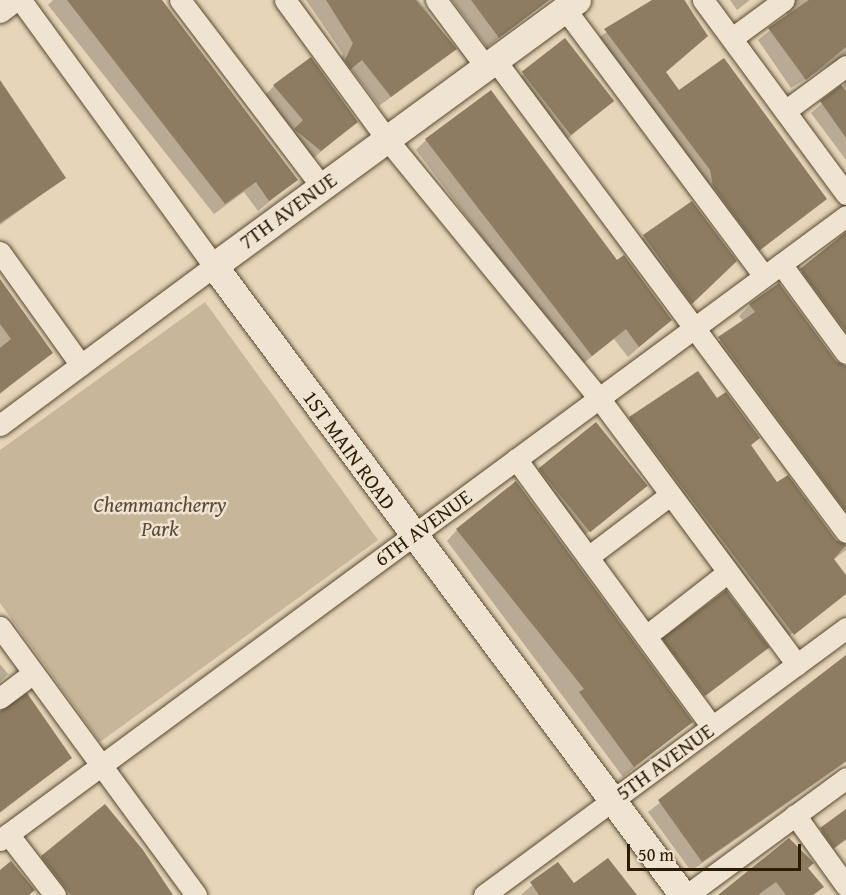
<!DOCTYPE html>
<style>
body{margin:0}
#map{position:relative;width:846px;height:895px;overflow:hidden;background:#e6d5b9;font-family:"Gentium Book Plus",serif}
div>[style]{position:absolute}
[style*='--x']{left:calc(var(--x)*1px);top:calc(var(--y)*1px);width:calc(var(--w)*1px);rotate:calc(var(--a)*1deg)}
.green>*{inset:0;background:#c7b69a}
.shadow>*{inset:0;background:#0003;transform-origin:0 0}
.building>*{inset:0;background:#8d7c61;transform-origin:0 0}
.roads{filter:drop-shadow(0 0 2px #5b4a30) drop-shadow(0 0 2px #5b4a30)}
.minor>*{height:21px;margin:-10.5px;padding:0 10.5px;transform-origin:10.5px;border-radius:10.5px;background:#efe4d2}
.tertiary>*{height:27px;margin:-13.5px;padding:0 13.5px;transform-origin:13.5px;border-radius:13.5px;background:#efe4d2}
span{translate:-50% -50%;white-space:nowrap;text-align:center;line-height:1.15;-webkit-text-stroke:5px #efe4d2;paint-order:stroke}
.street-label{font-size:21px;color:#2d1c02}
.park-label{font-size:21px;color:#5b4a30;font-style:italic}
.scale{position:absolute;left:627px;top:844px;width:174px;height:27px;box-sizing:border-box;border:3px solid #2d1c02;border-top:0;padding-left:8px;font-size:18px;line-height:21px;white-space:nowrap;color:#2d1c02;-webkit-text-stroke:4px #efe4d2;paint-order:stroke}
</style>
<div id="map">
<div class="green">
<i style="clip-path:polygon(205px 302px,378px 540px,100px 742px,0 603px,0 450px)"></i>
</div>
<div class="shadow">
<i style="clip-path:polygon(53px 0,161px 0,296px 180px,258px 211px,244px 192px,214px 214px,48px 5px)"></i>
<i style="clip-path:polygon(306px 0,419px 0,455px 49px,379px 106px,351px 69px,340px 78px,335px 72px,343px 54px)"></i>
<i style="clip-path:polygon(452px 0,550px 0,487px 47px)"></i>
<i style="clip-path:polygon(652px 0,685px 0,705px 34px,663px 70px,679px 91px,825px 199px,749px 259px,594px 41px)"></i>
<i style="clip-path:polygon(730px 0,750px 0,737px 10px)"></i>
<i style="clip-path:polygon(779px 0,846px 0,846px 69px,832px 63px,791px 88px,758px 40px,788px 16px)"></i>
<i style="clip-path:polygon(846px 73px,846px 160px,811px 113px,844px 85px)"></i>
<i style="clip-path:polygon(523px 74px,601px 111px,561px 144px,513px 84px)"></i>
<i style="clip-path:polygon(0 83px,64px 178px,0 225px)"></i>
<i style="clip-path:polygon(274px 86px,356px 122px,310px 161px,284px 141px,294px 131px,264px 96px)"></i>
<i style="clip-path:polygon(426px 140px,617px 262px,670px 320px,628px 357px,614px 339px,580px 366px,416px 150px)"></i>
<i style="clip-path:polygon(846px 234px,846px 335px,835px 341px,791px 281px)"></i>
<i style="clip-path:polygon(644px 236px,735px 260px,681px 313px,634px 247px)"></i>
<i style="clip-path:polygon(0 293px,51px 353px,0 394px)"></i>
<i style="clip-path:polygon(750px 305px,846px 378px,846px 536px,709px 349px,744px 322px,739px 316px)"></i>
<i style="clip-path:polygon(716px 400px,758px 438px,750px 446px,776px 485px,835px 541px,845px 542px,846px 536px,846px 550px,833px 560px,846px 578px,846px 594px,780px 642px,619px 428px,630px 418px)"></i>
<i style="left:596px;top:424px;width:79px;height:87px;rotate:51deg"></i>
<i style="clip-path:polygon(457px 530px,691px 722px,623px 777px,447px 541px)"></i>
<i style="clip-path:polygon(664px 640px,767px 648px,693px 705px,654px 651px)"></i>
<i style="clip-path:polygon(846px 657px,846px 762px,691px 871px,648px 812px)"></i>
<i style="clip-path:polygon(0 664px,8px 674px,0 682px)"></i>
<i style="clip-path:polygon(0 711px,70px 758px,0 813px)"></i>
<i style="clip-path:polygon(846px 812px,846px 840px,823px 857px,811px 840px)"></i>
<i style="clip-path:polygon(42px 857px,169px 895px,52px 895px,31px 868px)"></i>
<i style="clip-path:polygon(807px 868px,822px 887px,814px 895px,722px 895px)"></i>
<i style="clip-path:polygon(549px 870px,573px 885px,634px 895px,521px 895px)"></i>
</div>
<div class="building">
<i style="clip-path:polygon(67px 0,162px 0,298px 180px,269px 201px,256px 182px,225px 204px)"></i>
<i style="clip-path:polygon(326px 0,416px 0,457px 49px,391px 97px,362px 60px,351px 69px,345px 60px,353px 43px)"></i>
<i style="clip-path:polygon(471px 0,549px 0,499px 38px)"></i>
<i style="clip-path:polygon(652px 0,684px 0,708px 36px,666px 72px,679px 90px,724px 58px,827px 199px,760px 250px,713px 186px,710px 170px,604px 29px)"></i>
<i style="clip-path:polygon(809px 0,846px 0,846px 47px,806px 80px,768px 28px)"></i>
<i style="left:565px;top:38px;width:80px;height:55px;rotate:52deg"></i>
<i style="clip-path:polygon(311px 57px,358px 122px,321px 151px,294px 129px,303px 120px,273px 85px)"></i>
<i style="clip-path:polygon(0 80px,66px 178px,0 223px)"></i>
<i style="clip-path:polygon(841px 85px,846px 91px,846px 138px,820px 101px)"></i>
<i style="clip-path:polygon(491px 90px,617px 260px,624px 255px,672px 320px,639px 347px,626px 329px,592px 356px,425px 139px)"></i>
<i style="clip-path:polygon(692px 201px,737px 261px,692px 304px,643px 235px)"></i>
<i style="clip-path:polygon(846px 232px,846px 331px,800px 269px)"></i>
<i style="clip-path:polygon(0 279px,53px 353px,0 393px,0 348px,11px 339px,0 324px)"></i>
<i style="clip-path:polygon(779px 283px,836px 361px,846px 366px,846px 511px,718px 337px,755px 312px,749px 304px)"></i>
<i style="clip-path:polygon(698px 371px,717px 398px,726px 392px,760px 438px,751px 445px,777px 482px,788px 475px,836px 540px,846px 545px,834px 559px,846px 575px,846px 594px,794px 635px,629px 417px)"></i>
<i style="left:596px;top:422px;width:82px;height:74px;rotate:51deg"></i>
<i style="clip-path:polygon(516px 481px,693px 722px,634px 767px,579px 692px,584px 689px,456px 529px)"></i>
<i style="left:726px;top:590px;width:72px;height:80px;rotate:53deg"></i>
<i style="clip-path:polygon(846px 655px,846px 761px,702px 862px,658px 800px)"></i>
<i style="clip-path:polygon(27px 693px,72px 758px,0 812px,0 711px)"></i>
<i style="clip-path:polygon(105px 804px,143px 850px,173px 895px,71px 895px,41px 856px)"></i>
<i style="clip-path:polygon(846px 809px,846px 839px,834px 848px,820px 828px)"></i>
<i style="clip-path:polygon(789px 838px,814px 863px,808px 868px,824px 887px,813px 895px,786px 895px,776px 882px,758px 895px,718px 895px)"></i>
<i style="clip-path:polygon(608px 858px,637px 895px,539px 895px,530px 882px,558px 862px,574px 883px)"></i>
<i style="clip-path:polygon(11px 861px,35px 890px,29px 895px,0 895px,0 870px)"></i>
</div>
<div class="roads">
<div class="minor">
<i style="--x:180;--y:0;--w:235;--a:52.8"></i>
<i style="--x:285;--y:0;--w:171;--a:53.8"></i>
<i style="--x:386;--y:138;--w:336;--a:50.7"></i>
<i style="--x:599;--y:398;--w:332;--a:53.4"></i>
<i style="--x:436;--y:0;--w:84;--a:53.3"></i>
<i style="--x:703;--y:0;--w:241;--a:53.6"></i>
<i style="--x:565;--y:9;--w:333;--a:53.3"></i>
<i style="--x:0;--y:12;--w:20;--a:-37"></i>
<i style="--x:732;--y:38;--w:64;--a:-36.2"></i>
<i style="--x:495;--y:60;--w:588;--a:53.36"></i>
<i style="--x:785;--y:111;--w:76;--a:-36.4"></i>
<i style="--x:0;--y:252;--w:139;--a:54.4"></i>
<i style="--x:781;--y:264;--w:110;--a:53.9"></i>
<i style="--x:0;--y:425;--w:267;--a:-36.6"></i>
<i style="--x:214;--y:266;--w:329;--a:-126"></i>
<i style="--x:516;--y:459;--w:332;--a:53.8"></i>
<i style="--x:588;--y:557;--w:103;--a:-37.1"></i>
<i style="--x:0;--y:627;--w:332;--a:53.8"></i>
<i style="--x:646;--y:636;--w:104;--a:-38"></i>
<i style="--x:0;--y:698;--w:41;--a:-37.1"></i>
<i style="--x:795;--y:815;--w:87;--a:54.3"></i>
<i style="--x:8;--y:834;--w:77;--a:52.4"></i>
<i style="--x:0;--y:840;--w:1051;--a:-36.41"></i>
<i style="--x:484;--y:895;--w:450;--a:-36.4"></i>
<i style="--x:687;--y:895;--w:197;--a:-36.3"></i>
</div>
<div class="tertiary">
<i style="--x:577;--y:0;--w:450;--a:143.8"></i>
<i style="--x:214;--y:266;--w:785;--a:53.29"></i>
</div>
</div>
<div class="street-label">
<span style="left:288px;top:211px;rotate:-36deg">7TH AVENUE</span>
<span style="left:349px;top:450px;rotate:54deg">1ST MAIN ROAD</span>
<span style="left:423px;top:528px;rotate:-36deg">6TH AVENUE</span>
<span style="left:665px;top:762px;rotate:-36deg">5TH AVENUE</span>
</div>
<div class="park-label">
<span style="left:160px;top:517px">Chemmancherry<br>Park</span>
</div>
<div class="scale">50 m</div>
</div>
